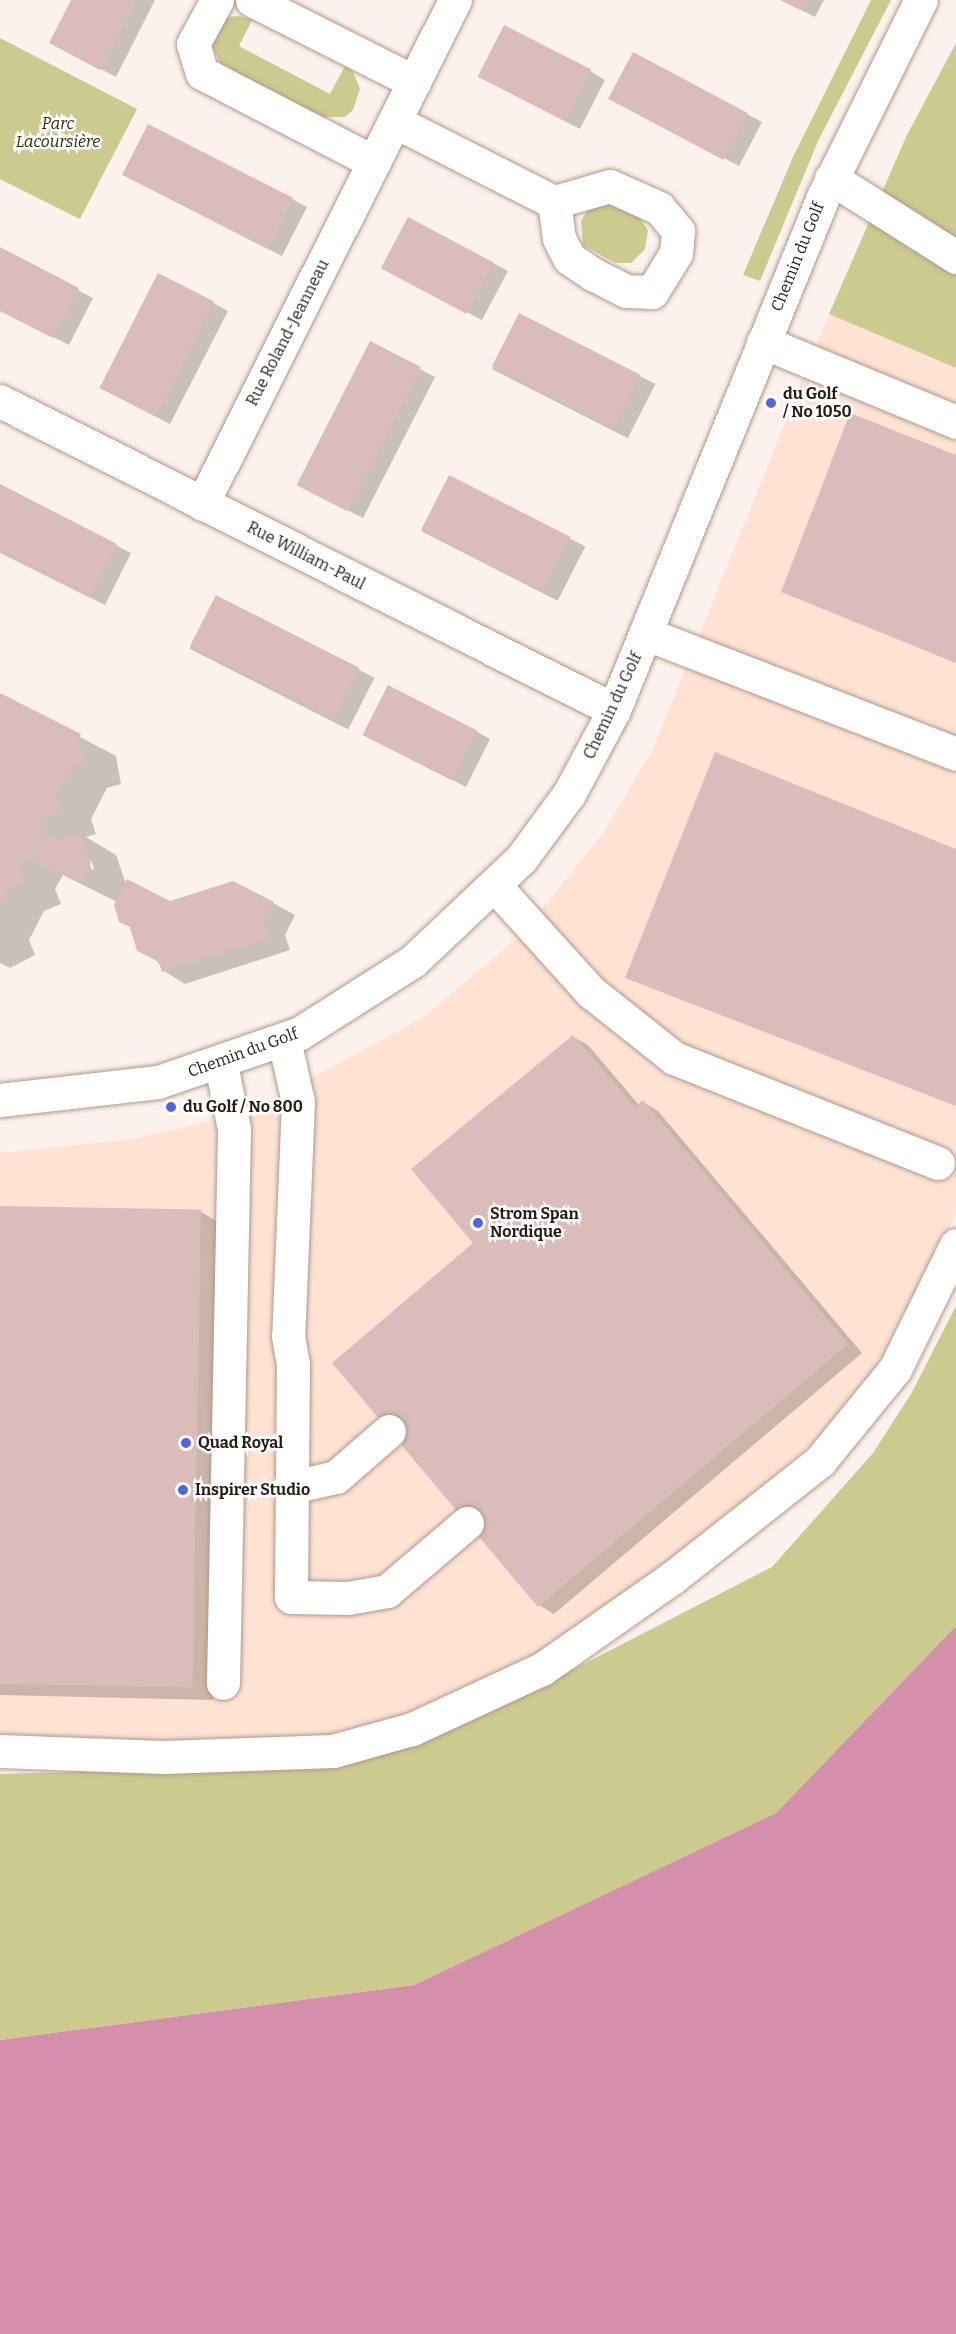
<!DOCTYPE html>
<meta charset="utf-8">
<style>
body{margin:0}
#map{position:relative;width:956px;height:2334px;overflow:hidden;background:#fcf1ec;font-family:Bitter,serif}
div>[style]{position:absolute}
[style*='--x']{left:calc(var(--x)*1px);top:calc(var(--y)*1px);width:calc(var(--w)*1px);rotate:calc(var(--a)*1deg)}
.built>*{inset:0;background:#fee3d4}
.green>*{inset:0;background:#cdca90}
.water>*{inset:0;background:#d48faa}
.shadow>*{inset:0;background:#0003;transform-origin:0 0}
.building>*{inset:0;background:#dabcba;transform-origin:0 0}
.roads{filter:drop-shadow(0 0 2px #b1988b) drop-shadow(0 0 2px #b1988b)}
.minor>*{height:33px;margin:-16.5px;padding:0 16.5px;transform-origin:16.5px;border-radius:16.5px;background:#fff}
.dots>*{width:16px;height:16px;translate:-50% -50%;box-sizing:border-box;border:3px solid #fff;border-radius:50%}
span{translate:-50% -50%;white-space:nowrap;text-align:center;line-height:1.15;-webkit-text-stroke:5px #fff;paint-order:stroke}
.park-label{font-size:16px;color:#2d2b0b;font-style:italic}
.street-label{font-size:16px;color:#241b16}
.poi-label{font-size:16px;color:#241b16;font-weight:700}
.left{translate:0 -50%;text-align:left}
</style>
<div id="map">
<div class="built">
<i style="clip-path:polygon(829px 314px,956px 368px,956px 1213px,919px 1294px,869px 1380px,831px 1427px,758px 1489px,647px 1578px,530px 1661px,363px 1734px,296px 1741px,89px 1743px,0 1733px,0 1153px,132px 1139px,215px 1120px,275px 1098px,424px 1017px,521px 935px,603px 833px,653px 749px)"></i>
</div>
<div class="green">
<i style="clip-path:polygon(871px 0,891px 0,818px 141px,760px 281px,743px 275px,793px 157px)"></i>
<i style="clip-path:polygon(239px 16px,252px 20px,239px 46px,330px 94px,345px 66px,353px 72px,360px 89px,353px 110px,345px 117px,323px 117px,221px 64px,212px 46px,214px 35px,228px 17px)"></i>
<i style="clip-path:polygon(0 38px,137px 109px,80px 219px,0 179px)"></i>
<i style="clip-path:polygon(956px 43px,956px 368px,829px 314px,906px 137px)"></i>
<i style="clip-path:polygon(608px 202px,638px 216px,648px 230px,645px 249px,631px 263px,615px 263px,583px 245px,581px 221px,587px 211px)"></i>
<i style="clip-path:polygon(956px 1306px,956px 1626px,776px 1813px,414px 1985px,0 2040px,0 1774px,341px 1764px,510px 1702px,772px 1567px,873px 1453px,911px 1394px)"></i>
</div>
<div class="water">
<i style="clip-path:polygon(956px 1626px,956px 2334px,0 2334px,0 2040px,414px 1985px,776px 1813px)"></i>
</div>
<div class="shadow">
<i style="clip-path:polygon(73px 0,155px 0,116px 77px,66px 51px)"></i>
<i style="clip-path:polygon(781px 0,824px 0,815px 17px)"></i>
<i style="clip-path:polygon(634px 54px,762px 122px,739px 166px,626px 107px)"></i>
<i style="clip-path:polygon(590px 71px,605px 80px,580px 129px,494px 84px)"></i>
<i style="clip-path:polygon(139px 183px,292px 199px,307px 207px,282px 256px)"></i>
<i style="clip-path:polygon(0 249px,93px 298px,69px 345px,0 310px)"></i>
<i style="clip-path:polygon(493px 263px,508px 271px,482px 320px,398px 276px)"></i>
<i style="clip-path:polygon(213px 303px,228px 311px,170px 424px,116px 396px)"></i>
<i style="left:520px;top:315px;width:152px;height:61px;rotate:27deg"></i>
<i style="clip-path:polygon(371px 343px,435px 377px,363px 518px,313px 493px)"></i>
<i style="clip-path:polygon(956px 456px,956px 663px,783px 591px)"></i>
<i style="left:449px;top:477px;width:153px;height:61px;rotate:27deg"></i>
<i style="clip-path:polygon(0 486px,131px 553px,105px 605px,0 552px)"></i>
<i style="left:216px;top:597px;width:178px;height:58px;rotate:27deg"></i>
<i style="clip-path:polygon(evenodd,0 695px,116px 756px,121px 784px,107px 788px,91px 819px,96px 834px,86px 837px,116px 855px,126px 884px,170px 902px,273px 903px,295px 915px,285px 935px,290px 950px,185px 984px,164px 971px,117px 902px,63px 875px,55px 889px,61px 904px,44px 911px,29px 940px,35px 955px,10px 968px,0 963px,0 695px,88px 860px,91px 860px,94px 869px,92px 870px,88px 860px)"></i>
<i style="clip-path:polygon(476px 731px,490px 739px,466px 787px,379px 743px)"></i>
<i style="clip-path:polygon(573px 1037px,588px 1045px,639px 1105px,643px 1102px,658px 1111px,862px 1353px,554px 1614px,539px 1605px,475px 1243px)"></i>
<i style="clip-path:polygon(0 1207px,201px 1212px,222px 1224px,213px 1700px,0 1695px)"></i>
</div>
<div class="building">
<i style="clip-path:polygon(71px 0,136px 0,100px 70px,49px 43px)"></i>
<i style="clip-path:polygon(780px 0,805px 0,800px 10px)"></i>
<i style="left:504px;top:25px;width:98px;height:58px;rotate:27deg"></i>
<i style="left:633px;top:52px;width:130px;height:53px;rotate:28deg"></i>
<i style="left:148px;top:124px;width:163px;height:57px;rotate:27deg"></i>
<i style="left:408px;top:217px;width:97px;height:58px;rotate:28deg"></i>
<i style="clip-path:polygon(0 247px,79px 288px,53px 338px,0 311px)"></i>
<i style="left:158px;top:273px;width:63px;height:129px;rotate:27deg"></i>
<i style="left:519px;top:313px;width:136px;height:60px;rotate:27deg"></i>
<i style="left:370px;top:341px;width:57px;height:162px;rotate:27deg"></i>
<i style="clip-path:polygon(850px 413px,956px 455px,956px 663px,781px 592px)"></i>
<i style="left:449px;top:475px;width:136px;height:61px;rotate:27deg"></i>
<i style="clip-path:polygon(0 484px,117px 544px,90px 598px,0 553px)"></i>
<i style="left:216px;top:595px;width:161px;height:57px;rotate:27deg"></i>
<i style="left:388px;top:685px;width:100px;height:56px;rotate:27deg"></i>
<i style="clip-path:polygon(0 693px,81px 734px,78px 740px,86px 763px,71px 768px,55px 797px,61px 813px,46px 818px,38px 832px,56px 841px,80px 833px,91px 863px,80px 883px,26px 856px,20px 868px,26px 883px,8px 890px,0 906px)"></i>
<i style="clip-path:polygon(715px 752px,956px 849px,956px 1106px,625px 978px)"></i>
<i style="clip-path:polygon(127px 879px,170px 901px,233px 881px,274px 902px,263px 922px,269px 938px,162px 972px,159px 962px,137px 951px,130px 927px,119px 922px,114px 905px)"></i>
<i style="clip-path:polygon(573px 1035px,635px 1107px,643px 1100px,848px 1344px,538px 1607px,332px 1363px,473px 1243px,411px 1169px)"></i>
<i style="left:0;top:1206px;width:201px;height:478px;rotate:1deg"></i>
</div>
<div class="roads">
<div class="minor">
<i style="--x:217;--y:0;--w:50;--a:118.6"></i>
<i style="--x:193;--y:44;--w:30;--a:73"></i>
<i style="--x:202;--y:73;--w:194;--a:27.4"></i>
<i style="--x:252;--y:0;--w:182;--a:26.8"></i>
<i style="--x:394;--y:121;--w:179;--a:26.9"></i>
<i style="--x:831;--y:178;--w:148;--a:32.3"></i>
<i style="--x:610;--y:186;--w:54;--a:24.2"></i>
<i style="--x:659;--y:208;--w:30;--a:50"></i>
<i style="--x:678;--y:231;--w:22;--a:95"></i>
<i style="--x:676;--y:253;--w:46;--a:121.6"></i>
<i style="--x:652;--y:292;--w:26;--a:-178"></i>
<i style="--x:626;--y:291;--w:36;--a:-153"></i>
<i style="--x:594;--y:275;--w:30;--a:-146"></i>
<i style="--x:569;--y:258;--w:22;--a:-117"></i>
<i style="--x:559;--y:238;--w:36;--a:-98"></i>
<i style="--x:554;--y:202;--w:58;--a:-15.9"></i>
<i style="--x:763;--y:342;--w:209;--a:22.5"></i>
<i style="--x:0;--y:401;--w:687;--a:26.71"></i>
<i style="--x:202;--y:504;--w:564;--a:-63.34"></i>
<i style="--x:647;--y:634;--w:331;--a:21.2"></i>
<i style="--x:496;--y:887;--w:142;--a:47.9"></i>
<i style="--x:591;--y:992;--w:106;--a:38.5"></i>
<i style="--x:674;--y:1058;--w:284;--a:21.7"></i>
<i style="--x:284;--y:1040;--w:64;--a:77.3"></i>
<i style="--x:298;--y:1102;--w:234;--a:92.4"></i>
<i style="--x:288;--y:1336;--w:27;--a:80"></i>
<i style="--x:293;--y:1363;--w:234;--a:90.5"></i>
<i style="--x:291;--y:1597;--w:57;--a:1"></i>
<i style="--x:348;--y:1598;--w:40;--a:-10"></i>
<i style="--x:387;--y:1591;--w:105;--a:-40.4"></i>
<i style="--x:221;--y:1064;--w:66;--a:78.7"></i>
<i style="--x:234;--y:1129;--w:554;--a:91.14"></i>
<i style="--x:0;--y:1100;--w:159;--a:-6.5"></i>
<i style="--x:158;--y:1082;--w:150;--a:-19"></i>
<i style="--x:300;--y:1033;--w:134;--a:-32.5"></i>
<i style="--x:413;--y:961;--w:149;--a:-43.4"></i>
<i style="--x:521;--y:859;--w:81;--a:-53.6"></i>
<i style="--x:569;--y:794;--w:95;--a:-61.8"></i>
<i style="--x:614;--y:710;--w:554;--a:-67.83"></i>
<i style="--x:823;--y:197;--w:220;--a:-63.6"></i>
<i style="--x:292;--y:1487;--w:45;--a:-12.8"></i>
<i style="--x:336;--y:1477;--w:70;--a:-41"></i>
<i style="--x:0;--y:1751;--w:164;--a:2.1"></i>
<i style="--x:164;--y:1757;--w:169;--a:-2"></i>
<i style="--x:333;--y:1751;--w:82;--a:-15.6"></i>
<i style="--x:412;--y:1729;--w:143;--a:-24.8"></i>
<i style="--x:542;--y:1669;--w:159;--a:-35"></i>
<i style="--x:672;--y:1578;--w:189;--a:-38.3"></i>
<i style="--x:820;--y:1461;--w:119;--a:-50.8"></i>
<i style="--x:895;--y:1369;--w:138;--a:-63.8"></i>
</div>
</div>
<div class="dots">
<i style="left:771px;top:403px;background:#5265db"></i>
<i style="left:171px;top:1107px;background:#5265db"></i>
<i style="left:478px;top:1223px;background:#5265db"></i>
<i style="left:186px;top:1443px;background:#5265db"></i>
<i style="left:183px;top:1490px;background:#5265db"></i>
</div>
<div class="park-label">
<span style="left:58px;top:133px">Parc<br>Lacoursière</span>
</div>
<div class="street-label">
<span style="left:798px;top:257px;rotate:-68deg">Chemin du Golf</span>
<span style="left:288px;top:333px;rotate:-63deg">Rue Roland-Jeanneau</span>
<span style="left:306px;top:556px;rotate:27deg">Rue William-Paul</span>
<span style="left:613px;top:706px;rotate:-65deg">Chemin du Golf</span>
<span style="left:243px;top:1053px;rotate:-20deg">Chemin du Golf</span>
</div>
<div class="poi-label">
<span class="left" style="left:783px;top:403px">du Golf<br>/ No 1050</span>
<span class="left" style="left:183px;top:1107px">du Golf / No 800</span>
<span class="left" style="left:490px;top:1223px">Strom Span<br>Nordique</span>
<span class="left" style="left:198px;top:1443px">Quad Royal</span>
<span class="left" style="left:195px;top:1490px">Inspirer Studio</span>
</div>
</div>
